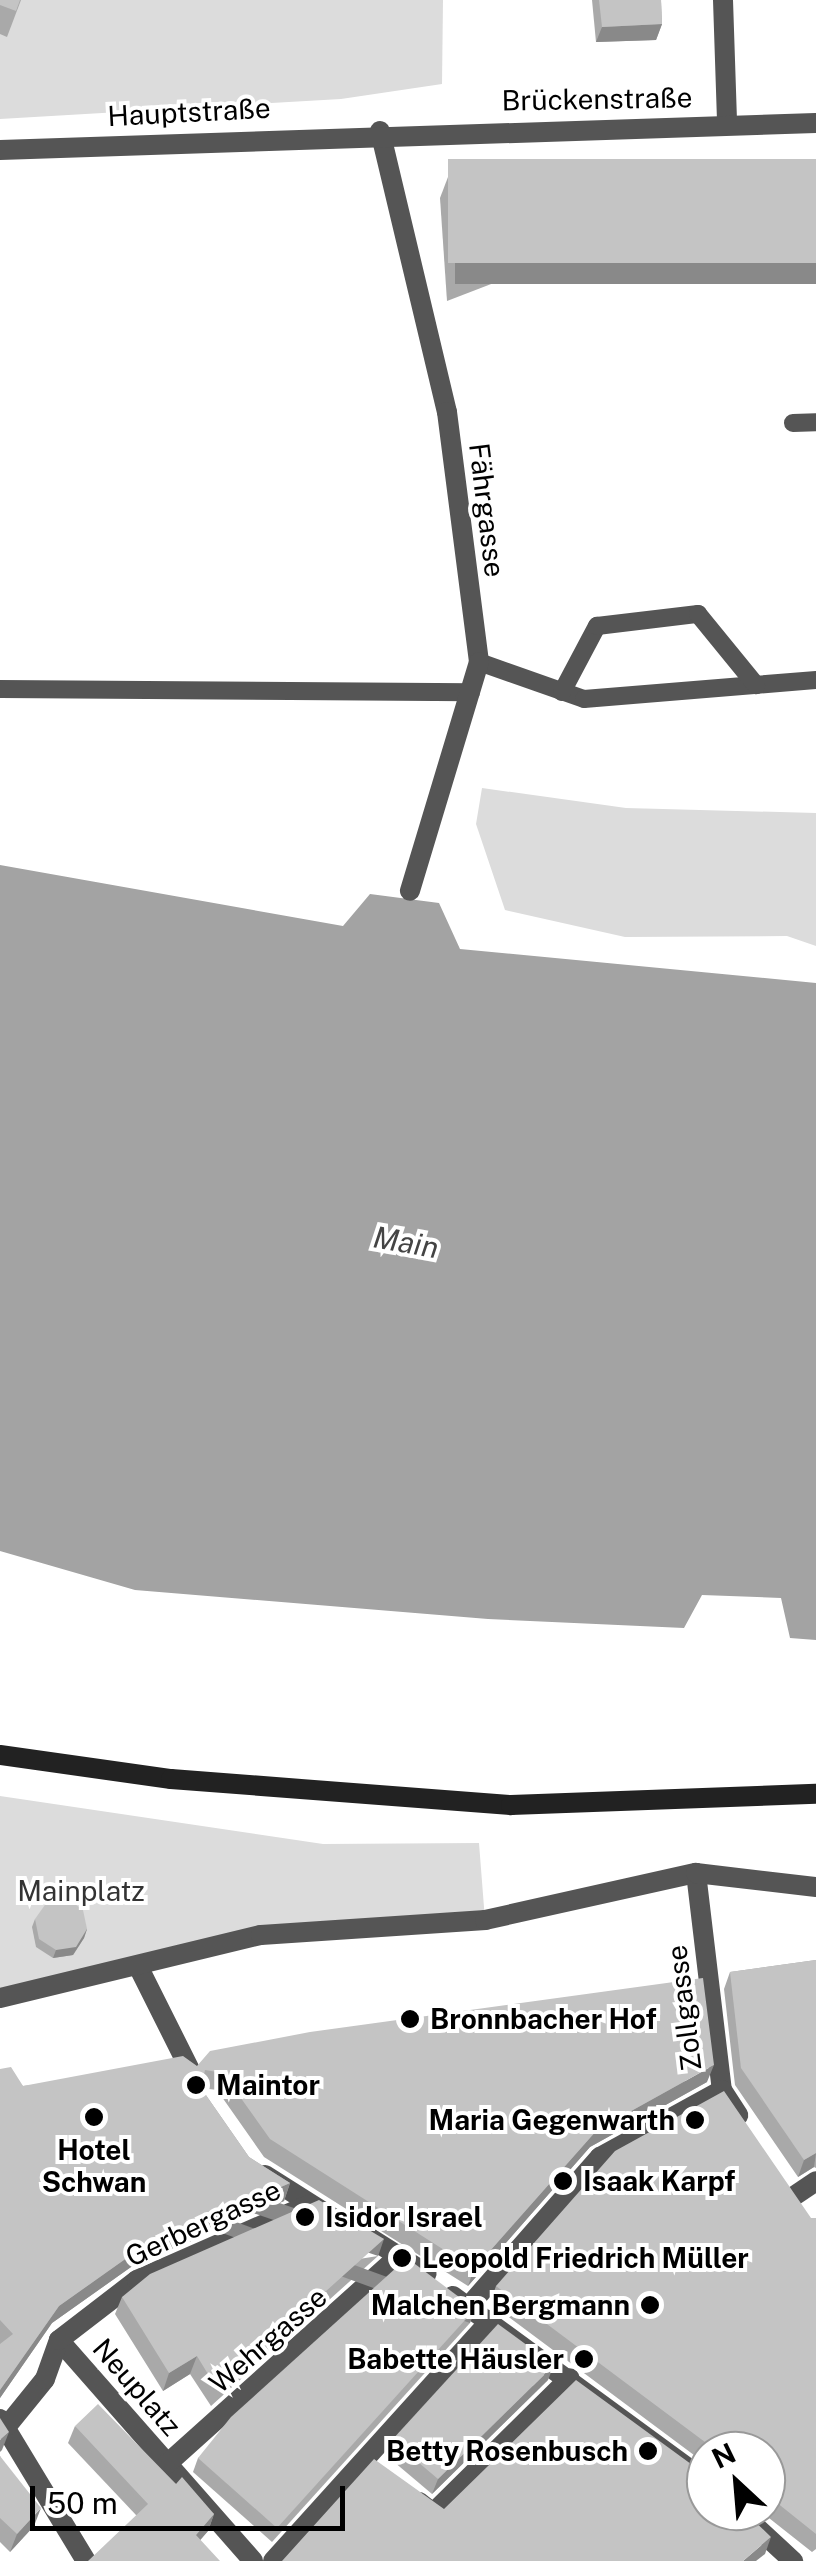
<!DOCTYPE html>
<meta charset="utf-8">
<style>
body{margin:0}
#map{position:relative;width:816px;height:2561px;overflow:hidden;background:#fff;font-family:"Public Sans",sans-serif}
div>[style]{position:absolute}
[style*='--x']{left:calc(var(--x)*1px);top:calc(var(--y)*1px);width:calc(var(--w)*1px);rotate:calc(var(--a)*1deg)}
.green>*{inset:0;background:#dcdcdc}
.water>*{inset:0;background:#a3a3a3}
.service>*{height:18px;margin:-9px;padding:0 9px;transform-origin:9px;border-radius:9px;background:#555}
.pedestrian>*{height:20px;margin:-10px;padding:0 10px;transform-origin:10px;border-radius:10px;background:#555}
.minor>*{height:20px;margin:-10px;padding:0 10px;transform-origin:10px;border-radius:10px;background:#555}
.tertiary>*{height:20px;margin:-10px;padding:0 10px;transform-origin:10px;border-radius:10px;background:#555}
.secondary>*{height:20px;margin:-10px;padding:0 10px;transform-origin:10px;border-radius:10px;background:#222}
.wall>*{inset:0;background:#a9a9a9}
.shaded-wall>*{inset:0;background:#898989;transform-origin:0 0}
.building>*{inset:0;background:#c4c4c4;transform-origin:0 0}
.dots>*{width:28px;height:28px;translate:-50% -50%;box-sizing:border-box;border:5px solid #fff;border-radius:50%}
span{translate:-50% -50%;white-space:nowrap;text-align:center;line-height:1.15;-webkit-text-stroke:8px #fff;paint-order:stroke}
.street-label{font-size:28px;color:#000}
.park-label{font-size:28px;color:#333}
.poi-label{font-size:28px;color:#000;font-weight:700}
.left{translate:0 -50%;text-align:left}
.right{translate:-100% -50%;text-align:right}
.water-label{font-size:30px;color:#444;font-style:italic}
.north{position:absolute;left:686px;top:2431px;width:100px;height:100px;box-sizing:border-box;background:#fff;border:2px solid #999;border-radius:50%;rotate:334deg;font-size:28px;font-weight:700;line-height:40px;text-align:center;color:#000}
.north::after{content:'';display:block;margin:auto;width:35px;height:45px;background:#000;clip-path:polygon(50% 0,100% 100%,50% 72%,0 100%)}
.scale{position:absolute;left:30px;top:2486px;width:315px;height:45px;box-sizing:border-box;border:5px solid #000;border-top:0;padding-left:12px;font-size:30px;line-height:35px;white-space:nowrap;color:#000;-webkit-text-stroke:8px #fff;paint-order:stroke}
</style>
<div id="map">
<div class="green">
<i style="clip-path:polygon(0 0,443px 0,442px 84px,341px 99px,0 119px)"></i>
<i style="clip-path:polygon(482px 788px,626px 808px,816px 813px,816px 946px,787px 936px,625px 937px,505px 910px,476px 824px)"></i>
<i style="clip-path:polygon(0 1796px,323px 1844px,479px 1843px,485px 1920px,261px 1935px,0 1998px)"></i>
</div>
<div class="water">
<i style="clip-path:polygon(0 865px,343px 926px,370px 894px,439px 903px,460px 949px,816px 983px,816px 1640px,790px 1638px,781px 1598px,702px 1595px,684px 1628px,488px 1619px,135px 1590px,0 1551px)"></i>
</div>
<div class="service">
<i style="--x:793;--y:423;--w:23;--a:-2"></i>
<i style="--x:479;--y:662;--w:111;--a:19.4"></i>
<i style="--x:584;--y:699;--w:233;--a:-4.7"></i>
<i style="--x:0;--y:689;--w:471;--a:0.4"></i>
<i style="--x:562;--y:692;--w:75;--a:-62.1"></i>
<i style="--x:597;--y:626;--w:102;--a:-6.8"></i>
<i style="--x:698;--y:614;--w:92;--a:50.8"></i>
</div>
<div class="pedestrian">
<i style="--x:696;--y:1873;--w:219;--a:83.2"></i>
<i style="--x:722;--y:2090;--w:30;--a:57"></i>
<i style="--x:139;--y:1968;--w:114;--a:63.4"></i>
<i style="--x:0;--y:1998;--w:268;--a:-13.6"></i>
<i style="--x:261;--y:1935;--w:225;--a:-3.8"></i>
<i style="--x:485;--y:1920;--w:216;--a:-12.6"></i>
<i style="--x:696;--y:1873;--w:121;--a:6.7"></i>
<i style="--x:265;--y:2175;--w:80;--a:32.3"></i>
<i style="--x:791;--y:2198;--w:30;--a:-34"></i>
<i style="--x:359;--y:2231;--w:80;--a:32.3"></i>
<i style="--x:453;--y:2296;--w:313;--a:36.2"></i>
<i style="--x:468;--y:2307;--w:200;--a:-48.7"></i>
<i style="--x:600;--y:2157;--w:139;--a:-28.8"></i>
<i style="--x:59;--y:2340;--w:294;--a:48.7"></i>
<i style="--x:0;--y:2419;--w:166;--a:58.8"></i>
<i style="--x:7;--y:2426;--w:60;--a:-51"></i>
<i style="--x:45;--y:2379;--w:41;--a:-70.3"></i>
<i style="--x:59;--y:2340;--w:98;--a:-37.6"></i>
<i style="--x:137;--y:2280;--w:187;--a:-23.7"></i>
<i style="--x:167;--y:2464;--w:314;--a:-41.9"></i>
<i style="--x:419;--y:2502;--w:18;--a:38"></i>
<i style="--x:433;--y:2513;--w:192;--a:-44.6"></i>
<i style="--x:739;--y:2511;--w:74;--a:42.8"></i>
<i style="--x:273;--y:2561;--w:325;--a:-47.9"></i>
</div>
<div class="minor">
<i style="--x:723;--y:0;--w:123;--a:88.1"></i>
<i style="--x:380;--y:131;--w:289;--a:76.6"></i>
<i style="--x:447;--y:412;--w:252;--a:82.7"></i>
<i style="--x:479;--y:662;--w:239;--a:106.8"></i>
</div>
<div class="tertiary">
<i style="--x:0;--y:150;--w:816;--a:-1.9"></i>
</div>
<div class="secondary">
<i style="--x:0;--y:1755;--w:173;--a:8"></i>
<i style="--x:171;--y:1779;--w:341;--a:4.4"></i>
<i style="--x:511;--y:1805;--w:305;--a:-2.1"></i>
</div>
<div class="wall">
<i style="clip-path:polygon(0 0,21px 0,7px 37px,0 34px)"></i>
<i style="clip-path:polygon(592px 0,661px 0,662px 24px,656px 40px,596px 42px)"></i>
<i style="clip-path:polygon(816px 159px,447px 301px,440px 198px,448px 177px)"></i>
<i style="clip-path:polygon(35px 1919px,87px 1929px,84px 1938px,73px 1955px,53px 1958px,36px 1947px,32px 1927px)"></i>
<i style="clip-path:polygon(816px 1960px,816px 2168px,814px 2167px,798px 2177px,735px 2085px,724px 1989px,730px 1972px)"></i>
<i style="clip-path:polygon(197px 2066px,707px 2082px,590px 2147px,468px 2286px,264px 2157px,217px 2090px,201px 2088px,249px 2157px,290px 2183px,284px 2201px,131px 2267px,52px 2323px,0 2398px,0 2069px,23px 2086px)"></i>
<i style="clip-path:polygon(811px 2218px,816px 2218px,816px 2549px,812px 2552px,760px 2511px,766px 2511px,766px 2451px,706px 2451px,706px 2464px,490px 2303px,496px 2286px)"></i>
<i style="clip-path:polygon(378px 2256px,211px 2406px,190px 2374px,163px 2391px,115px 2314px,122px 2297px)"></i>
<i style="clip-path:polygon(475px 2309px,470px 2323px,272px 2542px,193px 2472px,198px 2458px)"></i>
<i style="clip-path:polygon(548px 2380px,432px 2494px,387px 2456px,392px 2440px)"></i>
<i style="clip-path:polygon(75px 2426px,176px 2484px,214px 2514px,208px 2531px,200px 2540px,136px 2515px,68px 2443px)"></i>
<i style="clip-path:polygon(0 2456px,34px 2526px,10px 2552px,0 2542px)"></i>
</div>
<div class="shaded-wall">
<i style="clip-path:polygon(662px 24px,656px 40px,596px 42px,602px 27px)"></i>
<i style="left:816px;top:263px;width:21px;height:361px;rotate:90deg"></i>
<i style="clip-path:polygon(87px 1929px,84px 1938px,73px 1955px,53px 1958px,56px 1950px)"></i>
<i style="clip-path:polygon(714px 2065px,707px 2082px,590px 2147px,468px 2286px,474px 2269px,597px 2130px)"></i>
<i style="clip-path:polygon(816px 2153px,814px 2167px,798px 2177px,804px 2160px)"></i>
<i style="clip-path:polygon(290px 2183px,284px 2201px,131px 2267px,52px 2323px,0 2398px,0 2390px,59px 2306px,138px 2250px)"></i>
<i style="left:384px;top:2239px;width:18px;height:224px;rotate:109deg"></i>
<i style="left:475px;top:2309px;width:15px;height:295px;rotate:110deg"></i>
<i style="clip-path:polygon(197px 2356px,190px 2374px,163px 2391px,169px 2373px)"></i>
<i style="clip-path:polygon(554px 2365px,548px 2380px,432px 2494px,438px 2479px)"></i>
<i style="clip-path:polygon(9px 2432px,2px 2450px,0 2452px,0 2440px)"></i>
<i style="clip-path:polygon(41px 2508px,34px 2526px,10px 2552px,17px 2534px)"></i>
<i style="clip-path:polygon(214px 2514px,208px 2531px,190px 2552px,196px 2535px)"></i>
<i style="clip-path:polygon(771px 2537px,765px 2554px,756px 2561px,743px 2561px)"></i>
</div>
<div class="building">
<i style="clip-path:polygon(0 0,20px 0,16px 11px,0 5px)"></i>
<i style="clip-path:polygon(599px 0,661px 0,662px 24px,602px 27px)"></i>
<i style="left:816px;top:159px;width:104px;height:368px;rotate:90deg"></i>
<i style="clip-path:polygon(67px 1898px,83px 1910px,87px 1929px,76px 1947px,56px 1950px,39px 1939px,35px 1919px,47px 1902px)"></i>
<i style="clip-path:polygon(816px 1960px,816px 2153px,804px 2160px,741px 2068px,730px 1972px)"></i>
<i style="clip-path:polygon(703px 1978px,714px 2065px,597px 2130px,474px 2269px,270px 2139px,223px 2073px,205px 2070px,201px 2088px,249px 2157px,290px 2183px,138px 2250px,59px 2306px,0 2390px,0 2344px,13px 2334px,0 2320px,0 2069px,11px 2067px,23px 2086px,183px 2056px,197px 2066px,210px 2051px,310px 2032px)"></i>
<i style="clip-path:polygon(724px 2091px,811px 2218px,816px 2218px,816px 2534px,766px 2494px,766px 2451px,717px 2451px,496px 2286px,615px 2151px)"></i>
<i style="clip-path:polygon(319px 2200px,384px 2239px,217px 2389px,197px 2356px,169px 2373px,122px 2297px,150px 2274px)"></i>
<i style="clip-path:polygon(407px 2258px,475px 2309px,277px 2528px,198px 2458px,231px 2417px)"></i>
<i style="clip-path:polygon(498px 2324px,554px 2365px,438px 2479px,392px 2440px)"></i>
<i style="clip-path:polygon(576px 2380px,706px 2475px,706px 2511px,744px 2511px,771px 2537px,743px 2561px,282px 2561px,374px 2459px,444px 2509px)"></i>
<i style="clip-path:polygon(98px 2404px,176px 2484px,182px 2477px,214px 2514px,196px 2535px,220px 2561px,88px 2561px,148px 2504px,75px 2426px)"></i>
<i style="clip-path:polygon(0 2418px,9px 2432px,0 2440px)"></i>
<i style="clip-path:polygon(0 2456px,41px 2508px,17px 2534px,0 2518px)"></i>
</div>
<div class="dots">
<i style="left:410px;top:2019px;background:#000"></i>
<i style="left:196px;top:2085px;background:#000"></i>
<i style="left:94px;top:2117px;background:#000"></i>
<i style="left:695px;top:2120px;background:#000"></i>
<i style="left:563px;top:2181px;background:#000"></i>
<i style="left:305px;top:2217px;background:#000"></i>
<i style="left:402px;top:2258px;background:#000"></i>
<i style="left:650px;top:2305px;background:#000"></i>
<i style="left:584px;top:2359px;background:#000"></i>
<i style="left:648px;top:2451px;background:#000"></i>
</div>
<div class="street-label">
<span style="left:597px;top:99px;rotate:-1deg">Brückenstraße</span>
<span style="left:189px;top:112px;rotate:-3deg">Hauptstraße</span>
<span style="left:487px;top:510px;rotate:83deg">Fährgasse</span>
<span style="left:684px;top:2008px;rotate:-97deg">Zollgasse</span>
<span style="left:203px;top:2223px;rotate:-25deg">Gerbergasse</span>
<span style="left:268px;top:2340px;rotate:-41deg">Wehrgasse</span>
<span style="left:137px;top:2387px;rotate:49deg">Neuplatz</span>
</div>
<div class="park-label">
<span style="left:81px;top:1891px">Mainplatz</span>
</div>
<div class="poi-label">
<span class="left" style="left:430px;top:2019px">Bronnbacher Hof</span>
<span class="left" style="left:216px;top:2085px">Maintor</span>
<span class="right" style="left:675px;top:2120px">Maria Gegenwarth</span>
<span style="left:94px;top:2166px">Hotel<br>Schwan</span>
<span class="left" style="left:583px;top:2181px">Isaak Karpf</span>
<span class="left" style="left:325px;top:2217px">Isidor Israel</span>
<span class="left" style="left:422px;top:2258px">Leopold Friedrich Müller</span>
<span class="right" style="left:630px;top:2305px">Malchen Bergmann</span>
<span class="right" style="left:564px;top:2359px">Babette Häusler</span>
<span class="right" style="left:628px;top:2451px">Betty Rosenbusch</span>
</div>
<div class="water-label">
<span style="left:406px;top:1242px;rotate:10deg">Main</span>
</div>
<div class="north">N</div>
<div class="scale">50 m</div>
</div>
